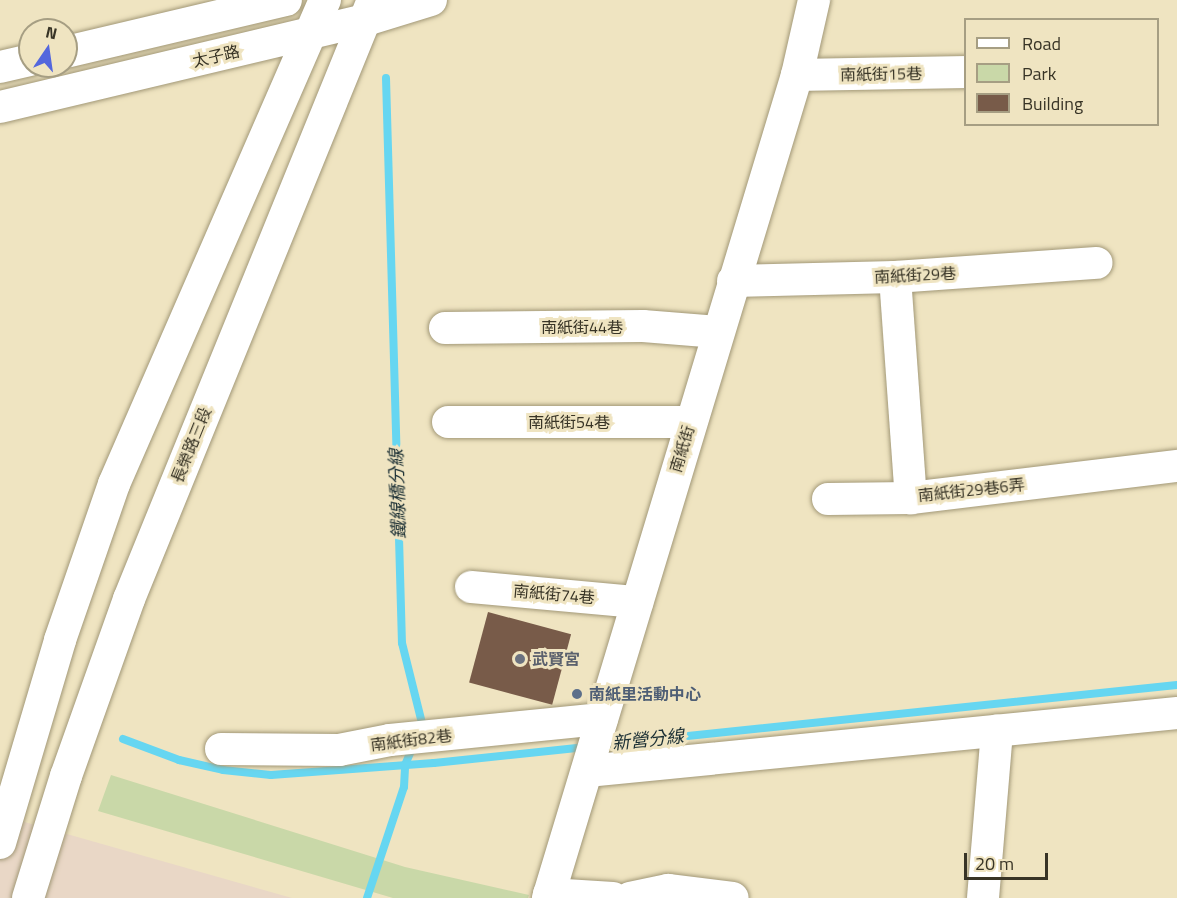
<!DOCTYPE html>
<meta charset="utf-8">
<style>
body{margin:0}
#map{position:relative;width:1177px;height:898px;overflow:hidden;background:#efe4c1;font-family:"Titillium Web","Noto Sans TC",sans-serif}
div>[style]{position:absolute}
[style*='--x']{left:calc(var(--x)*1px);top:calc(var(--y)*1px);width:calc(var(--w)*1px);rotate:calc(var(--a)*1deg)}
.industrial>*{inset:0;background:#e9d7c6}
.green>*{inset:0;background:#c9d8a8}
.stream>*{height:8px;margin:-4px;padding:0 4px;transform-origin:4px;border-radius:4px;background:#66d6f1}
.building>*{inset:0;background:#785b49;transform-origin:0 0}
.roads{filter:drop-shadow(0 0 2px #a29877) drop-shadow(0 0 2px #a29877)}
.minor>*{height:32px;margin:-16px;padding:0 16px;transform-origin:16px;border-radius:16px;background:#fff}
.dots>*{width:16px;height:16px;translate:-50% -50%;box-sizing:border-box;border:3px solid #efe4c1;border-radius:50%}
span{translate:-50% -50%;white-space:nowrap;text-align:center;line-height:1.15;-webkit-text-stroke:6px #efe4c1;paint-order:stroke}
.street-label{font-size:16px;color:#383426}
.worship-label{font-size:16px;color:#5b616d;font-weight:700}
.left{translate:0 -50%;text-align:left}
.service-label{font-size:16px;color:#4e5e75;font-weight:700}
.water-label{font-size:18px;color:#1b2f34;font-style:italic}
.legend{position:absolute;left:964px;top:18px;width:195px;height:108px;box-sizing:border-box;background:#efe4c1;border:2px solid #a69e83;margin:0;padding:8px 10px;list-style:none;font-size:18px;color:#383426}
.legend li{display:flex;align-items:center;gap:12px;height:30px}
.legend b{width:30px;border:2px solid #a69e83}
.north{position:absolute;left:18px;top:18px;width:60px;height:60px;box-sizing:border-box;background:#efe4c1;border:2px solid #a69e83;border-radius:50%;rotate:13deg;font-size:16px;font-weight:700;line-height:24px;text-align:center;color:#383426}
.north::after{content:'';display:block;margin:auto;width:21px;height:27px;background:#5467dd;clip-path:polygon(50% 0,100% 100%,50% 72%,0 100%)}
.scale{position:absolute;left:964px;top:853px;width:84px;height:27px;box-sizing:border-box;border:3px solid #383426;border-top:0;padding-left:8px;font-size:18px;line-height:21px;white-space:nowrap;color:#383426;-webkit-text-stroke:4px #efe4c1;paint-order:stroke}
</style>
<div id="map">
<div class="industrial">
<i style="clip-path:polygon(0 815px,292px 898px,0 898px)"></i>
</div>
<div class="green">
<i style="clip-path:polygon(111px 775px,405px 867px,529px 895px,528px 898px,393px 898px,98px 811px)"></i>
</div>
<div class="stream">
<i style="--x:386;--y:78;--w:565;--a:88.38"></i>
<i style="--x:402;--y:643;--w:82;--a:76"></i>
<i style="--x:422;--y:723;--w:7;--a:117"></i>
<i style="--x:123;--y:739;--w:60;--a:20.6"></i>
<i style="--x:179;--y:760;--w:45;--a:12.8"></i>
<i style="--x:223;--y:770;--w:48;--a:5.9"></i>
<i style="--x:271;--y:775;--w:163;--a:-4.2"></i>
<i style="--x:434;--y:763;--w:153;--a:-6"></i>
<i style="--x:602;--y:745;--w:578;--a:-5.96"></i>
<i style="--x:367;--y:898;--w:117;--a:-71.6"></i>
<i style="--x:404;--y:787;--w:22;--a:-87"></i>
<i style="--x:405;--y:765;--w:23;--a:-67"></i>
</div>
<div class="building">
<i style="left:488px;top:612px;width:86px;height:73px;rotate:15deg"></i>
</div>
<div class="roads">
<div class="minor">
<i style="--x:66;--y:52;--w:226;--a:-13.3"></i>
<i style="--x:0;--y:67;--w:31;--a:-13"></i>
<i style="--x:797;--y:75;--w:169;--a:-1"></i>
<i style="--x:0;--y:107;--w:376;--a:-13.4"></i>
<i style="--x:366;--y:20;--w:68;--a:-17.1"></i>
<i style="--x:895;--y:277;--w:222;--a:85.9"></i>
<i style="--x:911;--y:498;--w:268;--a:-6.9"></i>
<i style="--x:733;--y:281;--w:162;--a:-1.4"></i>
<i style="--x:895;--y:277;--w:202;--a:-4"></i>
<i style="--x:445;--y:328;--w:198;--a:-0.6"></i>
<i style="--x:643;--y:326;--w:75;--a:4.6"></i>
<i style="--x:448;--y:422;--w:243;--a:0"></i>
<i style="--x:828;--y:499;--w:83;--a:-0.7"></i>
<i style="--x:471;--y:587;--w:167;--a:5.2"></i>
<i style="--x:221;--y:749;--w:118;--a:0.5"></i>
<i style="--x:339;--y:750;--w:52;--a:-11.1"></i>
<i style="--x:390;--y:740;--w:213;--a:-5.7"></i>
<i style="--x:587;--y:771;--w:593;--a:-5.61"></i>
<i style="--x:0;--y:843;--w:212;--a:-73.5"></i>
<i style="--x:60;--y:640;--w:165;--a:-70.9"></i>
<i style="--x:114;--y:484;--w:528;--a:-66.45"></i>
<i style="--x:549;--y:894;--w:64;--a:3.6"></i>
<i style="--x:28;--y:898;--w:128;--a:-72.7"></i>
<i style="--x:66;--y:776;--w:188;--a:-70.4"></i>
<i style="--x:129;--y:599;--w:647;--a:-67.84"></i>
<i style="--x:548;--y:898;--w:860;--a:-73.17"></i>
<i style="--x:797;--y:75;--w:77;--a:-77.2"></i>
<i style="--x:630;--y:898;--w:39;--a:-12"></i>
<i style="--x:668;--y:890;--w:65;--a:7"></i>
<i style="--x:983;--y:898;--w:168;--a:-85.2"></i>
</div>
</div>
<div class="dots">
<i style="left:520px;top:659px;background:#6b7280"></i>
<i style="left:577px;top:694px;background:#5c6f8a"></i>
</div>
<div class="street-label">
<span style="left:216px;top:56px;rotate:-13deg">太子路</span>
<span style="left:881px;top:74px;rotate:-1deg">南紙街15巷</span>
<span style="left:915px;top:275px;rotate:-3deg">南紙街29巷</span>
<span style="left:582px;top:327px">南紙街44巷</span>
<span style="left:569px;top:422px">南紙街54巷</span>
<span style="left:191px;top:445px;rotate:-68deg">長榮路三段</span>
<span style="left:682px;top:449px;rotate:-73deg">南紙街</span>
<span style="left:971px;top:490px;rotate:-6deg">南紙街29巷6弄</span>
<span style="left:554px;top:594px;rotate:5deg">南紙街74巷</span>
<span style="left:411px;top:740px;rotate:-7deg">南紙街82巷</span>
</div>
<div class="worship-label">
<span class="left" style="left:532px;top:659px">武賢宮</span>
</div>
<div class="service-label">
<span class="left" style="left:589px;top:694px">南紙里活動中心</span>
</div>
<div class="water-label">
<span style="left:398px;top:494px;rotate:-92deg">鐵線橋分線</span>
<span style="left:648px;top:740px;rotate:-6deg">新營分線</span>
</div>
<ul class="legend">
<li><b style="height:8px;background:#fff"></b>Road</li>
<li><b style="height:16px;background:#c9d8a8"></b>Park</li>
<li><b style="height:16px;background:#785b49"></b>Building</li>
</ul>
<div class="north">N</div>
<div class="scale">20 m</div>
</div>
